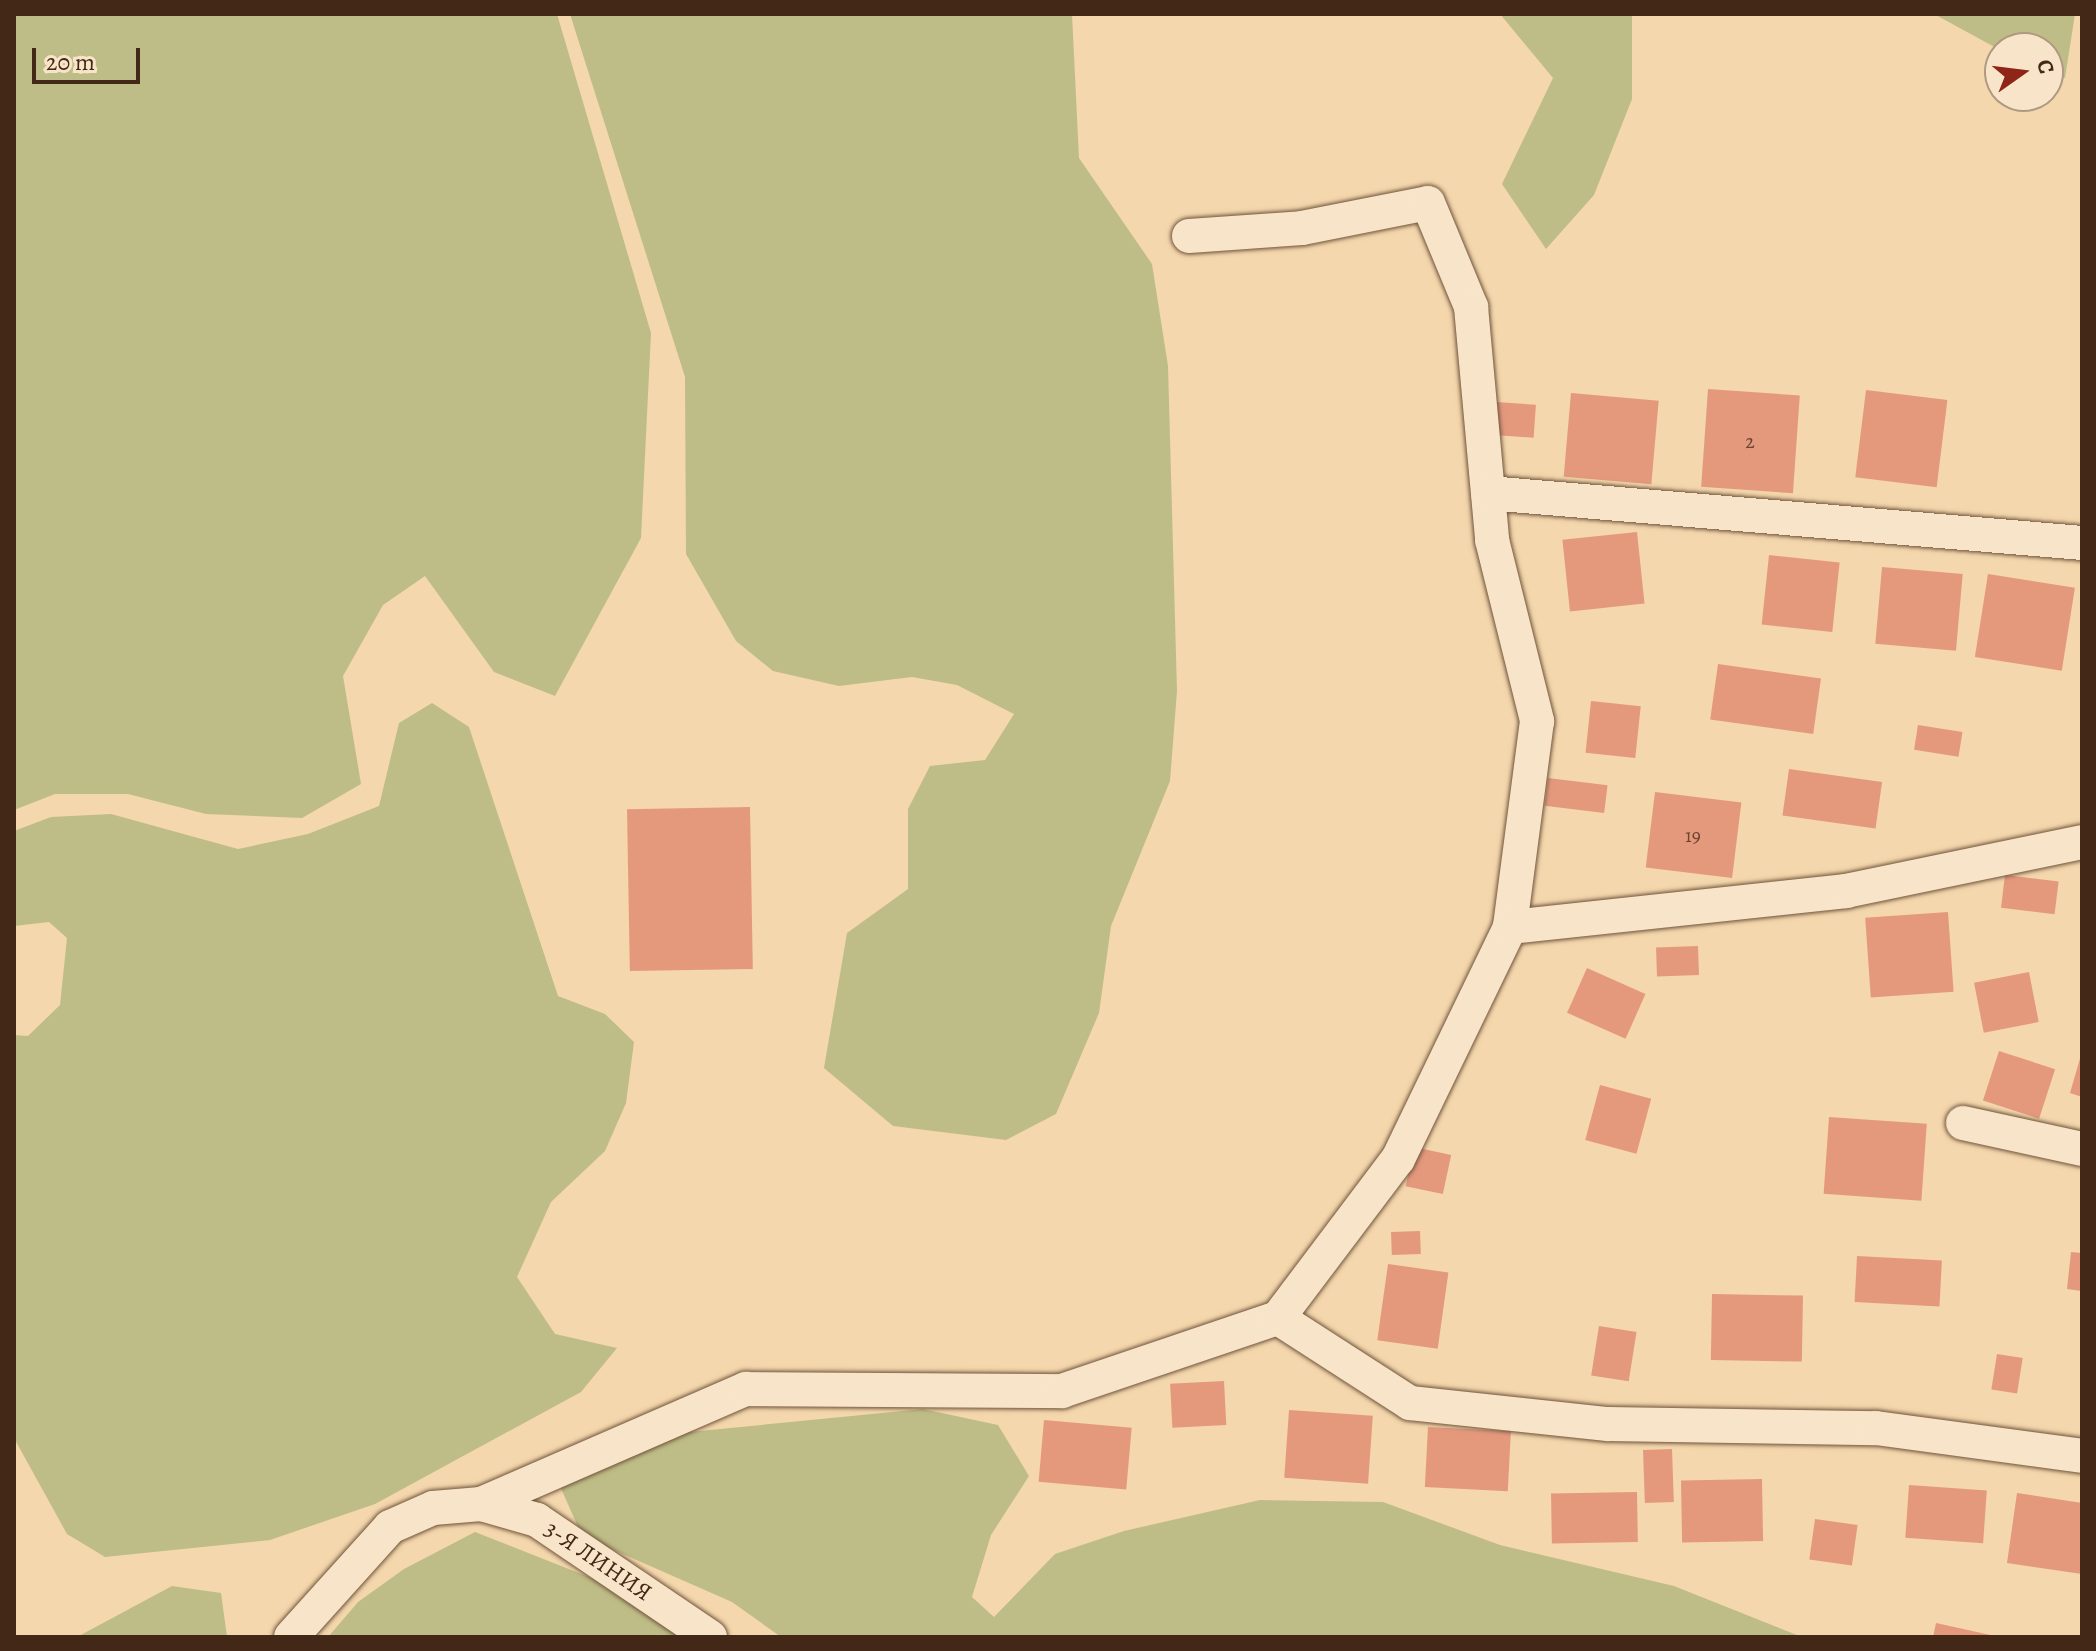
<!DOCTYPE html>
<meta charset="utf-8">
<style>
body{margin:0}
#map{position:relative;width:2096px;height:1651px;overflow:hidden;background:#f4d7ac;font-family:Alegreya,serif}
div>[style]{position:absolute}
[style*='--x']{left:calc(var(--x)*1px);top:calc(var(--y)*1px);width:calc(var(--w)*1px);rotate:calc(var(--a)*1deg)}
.green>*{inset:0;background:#bfbd87}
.building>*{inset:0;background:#e4997d;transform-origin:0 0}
.roads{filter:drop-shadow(0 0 2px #70543c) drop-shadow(0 0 2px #70543c)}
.minor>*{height:34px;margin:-17px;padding:0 17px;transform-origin:17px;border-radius:17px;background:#f8e5c9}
span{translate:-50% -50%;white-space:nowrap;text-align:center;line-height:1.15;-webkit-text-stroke:7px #f8e5c9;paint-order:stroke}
.number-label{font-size:20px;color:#6c4430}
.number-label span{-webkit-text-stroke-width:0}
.street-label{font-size:24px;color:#442817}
.frame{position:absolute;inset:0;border:16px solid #442817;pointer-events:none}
.north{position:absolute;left:1984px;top:32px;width:80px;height:80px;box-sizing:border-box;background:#f8e5c9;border:2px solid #b09982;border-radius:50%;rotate:76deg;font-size:22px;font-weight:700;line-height:32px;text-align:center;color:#442817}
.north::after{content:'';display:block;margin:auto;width:28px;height:36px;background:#8f2418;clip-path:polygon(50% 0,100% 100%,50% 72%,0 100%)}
.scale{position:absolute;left:32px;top:48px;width:108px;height:36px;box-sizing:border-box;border:4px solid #442817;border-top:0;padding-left:10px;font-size:24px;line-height:28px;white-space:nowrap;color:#442817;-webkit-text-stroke:6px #f8e5c9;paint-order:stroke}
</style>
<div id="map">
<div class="green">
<i style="clip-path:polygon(14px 14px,557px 14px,651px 333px,641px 538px,555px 696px,494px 672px,425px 576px,383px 605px,343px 676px,361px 784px,302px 818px,206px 814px,128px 794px,55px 794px,14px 810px)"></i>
<i style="clip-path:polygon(570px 14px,1072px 14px,1079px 158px,1152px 264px,1168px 366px,1177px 691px,1170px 781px,1111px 926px,1099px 1013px,1056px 1114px,1006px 1140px,893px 1126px,824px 1068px,847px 933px,908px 889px,908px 809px,930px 766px,985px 760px,1014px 714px,957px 685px,912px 677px,839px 686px,773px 671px,736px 641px,686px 554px,685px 377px)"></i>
<i style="clip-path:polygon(1500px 14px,1632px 14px,1632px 99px,1594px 195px,1546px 249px,1502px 184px,1553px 78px)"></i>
<i style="clip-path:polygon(1934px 14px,2075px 14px,2065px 78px,2048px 71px,2048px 48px,2000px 50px)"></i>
<i style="clip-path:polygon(432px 703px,469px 727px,558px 996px,605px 1014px,634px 1042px,626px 1103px,605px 1151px,551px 1202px,517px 1277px,555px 1334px,617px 1348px,581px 1392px,375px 1504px,270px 1540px,105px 1557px,67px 1534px,14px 1438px,14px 1035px,28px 1036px,60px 1005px,67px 938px,49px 922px,14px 926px,14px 831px,51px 817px,111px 814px,238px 849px,308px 834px,379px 806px,399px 723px)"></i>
<i style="clip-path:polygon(923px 1409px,998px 1425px,1029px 1476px,991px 1535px,972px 1597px,994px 1617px,1055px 1554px,1124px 1531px,1260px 1500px,1383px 1502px,1500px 1545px,1674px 1586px,1802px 1637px,781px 1637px,732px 1602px,582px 1536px,560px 1486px,679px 1433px)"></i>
<i style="clip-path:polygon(475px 1532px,589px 1577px,699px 1637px,328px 1637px,358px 1602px,404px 1569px)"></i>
<i style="clip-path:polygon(172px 1586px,221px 1593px,227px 1637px,77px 1637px)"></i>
</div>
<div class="building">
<i style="left:1708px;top:389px;width:92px;height:98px;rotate:4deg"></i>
<i style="left:1866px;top:390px;width:82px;height:88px;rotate:7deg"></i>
<i style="left:1571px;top:393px;width:88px;height:84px;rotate:5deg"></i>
<i style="left:1496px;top:402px;width:40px;height:33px;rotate:4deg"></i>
<i style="left:1637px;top:532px;width:72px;height:75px;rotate:84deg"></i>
<i style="left:1769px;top:555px;width:71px;height:70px;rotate:6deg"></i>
<i style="left:1882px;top:567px;width:81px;height:77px;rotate:5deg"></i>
<i style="left:1988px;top:574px;width:88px;height:84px;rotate:9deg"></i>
<i style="left:1718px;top:664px;width:104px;height:56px;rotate:8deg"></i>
<i style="left:1591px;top:701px;width:50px;height:52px;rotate:6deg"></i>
<i style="left:1918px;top:725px;width:45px;height:25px;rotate:9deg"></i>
<i style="left:1789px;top:769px;width:94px;height:47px;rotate:8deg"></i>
<i style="left:1548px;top:778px;width:60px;height:28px;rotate:7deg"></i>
<i style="left:1655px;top:792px;width:87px;height:76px;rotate:7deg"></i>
<i style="left:750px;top:807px;width:162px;height:123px;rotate:89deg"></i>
<i style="left:2005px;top:875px;width:54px;height:33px;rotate:7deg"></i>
<i style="left:1948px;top:912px;width:80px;height:83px;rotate:86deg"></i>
<i style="left:1698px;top:946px;width:29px;height:42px;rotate:88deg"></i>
<i style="left:1587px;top:968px;width:64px;height:49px;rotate:24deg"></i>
<i style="left:2029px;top:972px;width:51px;height:56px;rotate:79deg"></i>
<i style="left:1999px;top:1051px;width:59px;height:52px;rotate:18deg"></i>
<i style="clip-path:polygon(2081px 1055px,2082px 1055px,2082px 1097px,2070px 1093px)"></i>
<i style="left:1600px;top:1085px;width:53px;height:57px;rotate:15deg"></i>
<i style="left:1829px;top:1117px;width:98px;height:77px;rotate:4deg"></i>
<i style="left:1414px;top:1147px;width:38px;height:40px;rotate:12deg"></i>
<i style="left:1420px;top:1231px;width:23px;height:29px;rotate:88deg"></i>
<i style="clip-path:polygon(2071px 1252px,2082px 1253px,2082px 1291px,2067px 1289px)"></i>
<i style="left:1857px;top:1256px;width:85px;height:46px;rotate:3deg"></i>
<i style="left:1388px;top:1264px;width:61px;height:77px;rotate:8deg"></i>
<i style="left:1712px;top:1294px;width:91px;height:66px;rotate:1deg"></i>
<i style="left:1599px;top:1326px;width:38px;height:50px;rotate:9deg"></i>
<i style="left:1997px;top:1354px;width:26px;height:36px;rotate:9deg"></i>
<i style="left:1224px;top:1381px;width:44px;height:54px;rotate:87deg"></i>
<i style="left:1289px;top:1410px;width:84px;height:68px;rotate:4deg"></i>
<i style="left:1044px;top:1420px;width:88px;height:62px;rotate:5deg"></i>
<i style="left:1428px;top:1427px;width:83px;height:60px;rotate:3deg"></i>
<i style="left:1672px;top:1449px;width:53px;height:29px;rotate:88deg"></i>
<i style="left:1762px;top:1479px;width:62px;height:81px;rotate:89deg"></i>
<i style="left:1909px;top:1485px;width:78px;height:53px;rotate:4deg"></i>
<i style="left:1637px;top:1492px;width:50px;height:86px;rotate:89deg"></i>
<i style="clip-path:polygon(2017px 1493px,2082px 1503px,2082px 1574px,2007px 1563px)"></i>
<i style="left:1815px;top:1519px;width:43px;height:41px;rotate:8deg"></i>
<i style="clip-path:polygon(1936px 1623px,1995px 1636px,1995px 1637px,1933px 1637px)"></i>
</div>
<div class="roads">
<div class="minor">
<i style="--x:1189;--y:236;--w:113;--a:-4"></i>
<i style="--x:1302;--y:228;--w:128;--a:-11.2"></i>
<i style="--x:1428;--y:203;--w:113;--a:67.5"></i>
<i style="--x:1471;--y:307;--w:234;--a:84.8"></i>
<i style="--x:1492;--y:540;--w:187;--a:76"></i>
<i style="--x:1537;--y:721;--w:208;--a:97.5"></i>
<i style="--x:1488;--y:493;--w:596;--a:4.81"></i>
<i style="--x:1963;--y:1123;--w:122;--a:12.3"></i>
<i style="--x:1278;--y:1318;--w:157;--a:32.8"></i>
<i style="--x:1410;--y:1403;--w:199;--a:6.1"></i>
<i style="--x:1608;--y:1424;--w:268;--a:0.9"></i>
<i style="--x:1876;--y:1428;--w:208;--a:7.7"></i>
<i style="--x:481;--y:1504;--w:289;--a:-23.5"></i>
<i style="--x:746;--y:1389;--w:316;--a:0.4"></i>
<i style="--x:1062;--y:1391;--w:228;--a:-18.7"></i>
<i style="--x:1278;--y:1318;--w:199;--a:-53"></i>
<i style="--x:1398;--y:1159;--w:258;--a:-64.2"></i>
<i style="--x:1510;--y:927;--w:338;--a:-6.1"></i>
<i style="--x:1846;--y:891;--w:241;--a:-11.7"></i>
<i style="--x:291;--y:1637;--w:148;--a:-48"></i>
<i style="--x:390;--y:1527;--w:47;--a:-23.8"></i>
<i style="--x:433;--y:1508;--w:48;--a:-4.8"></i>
<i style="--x:481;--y:1504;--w:58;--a:15.9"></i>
<i style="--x:537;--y:1520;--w:209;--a:34.1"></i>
</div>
</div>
<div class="number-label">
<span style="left:1750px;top:441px">2</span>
<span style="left:1693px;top:835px">19</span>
</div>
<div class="street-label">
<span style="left:598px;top:1561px;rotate:34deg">3-Я ЛИНИЯ</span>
</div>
<div class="frame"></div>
<div class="north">С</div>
<div class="scale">20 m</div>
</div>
